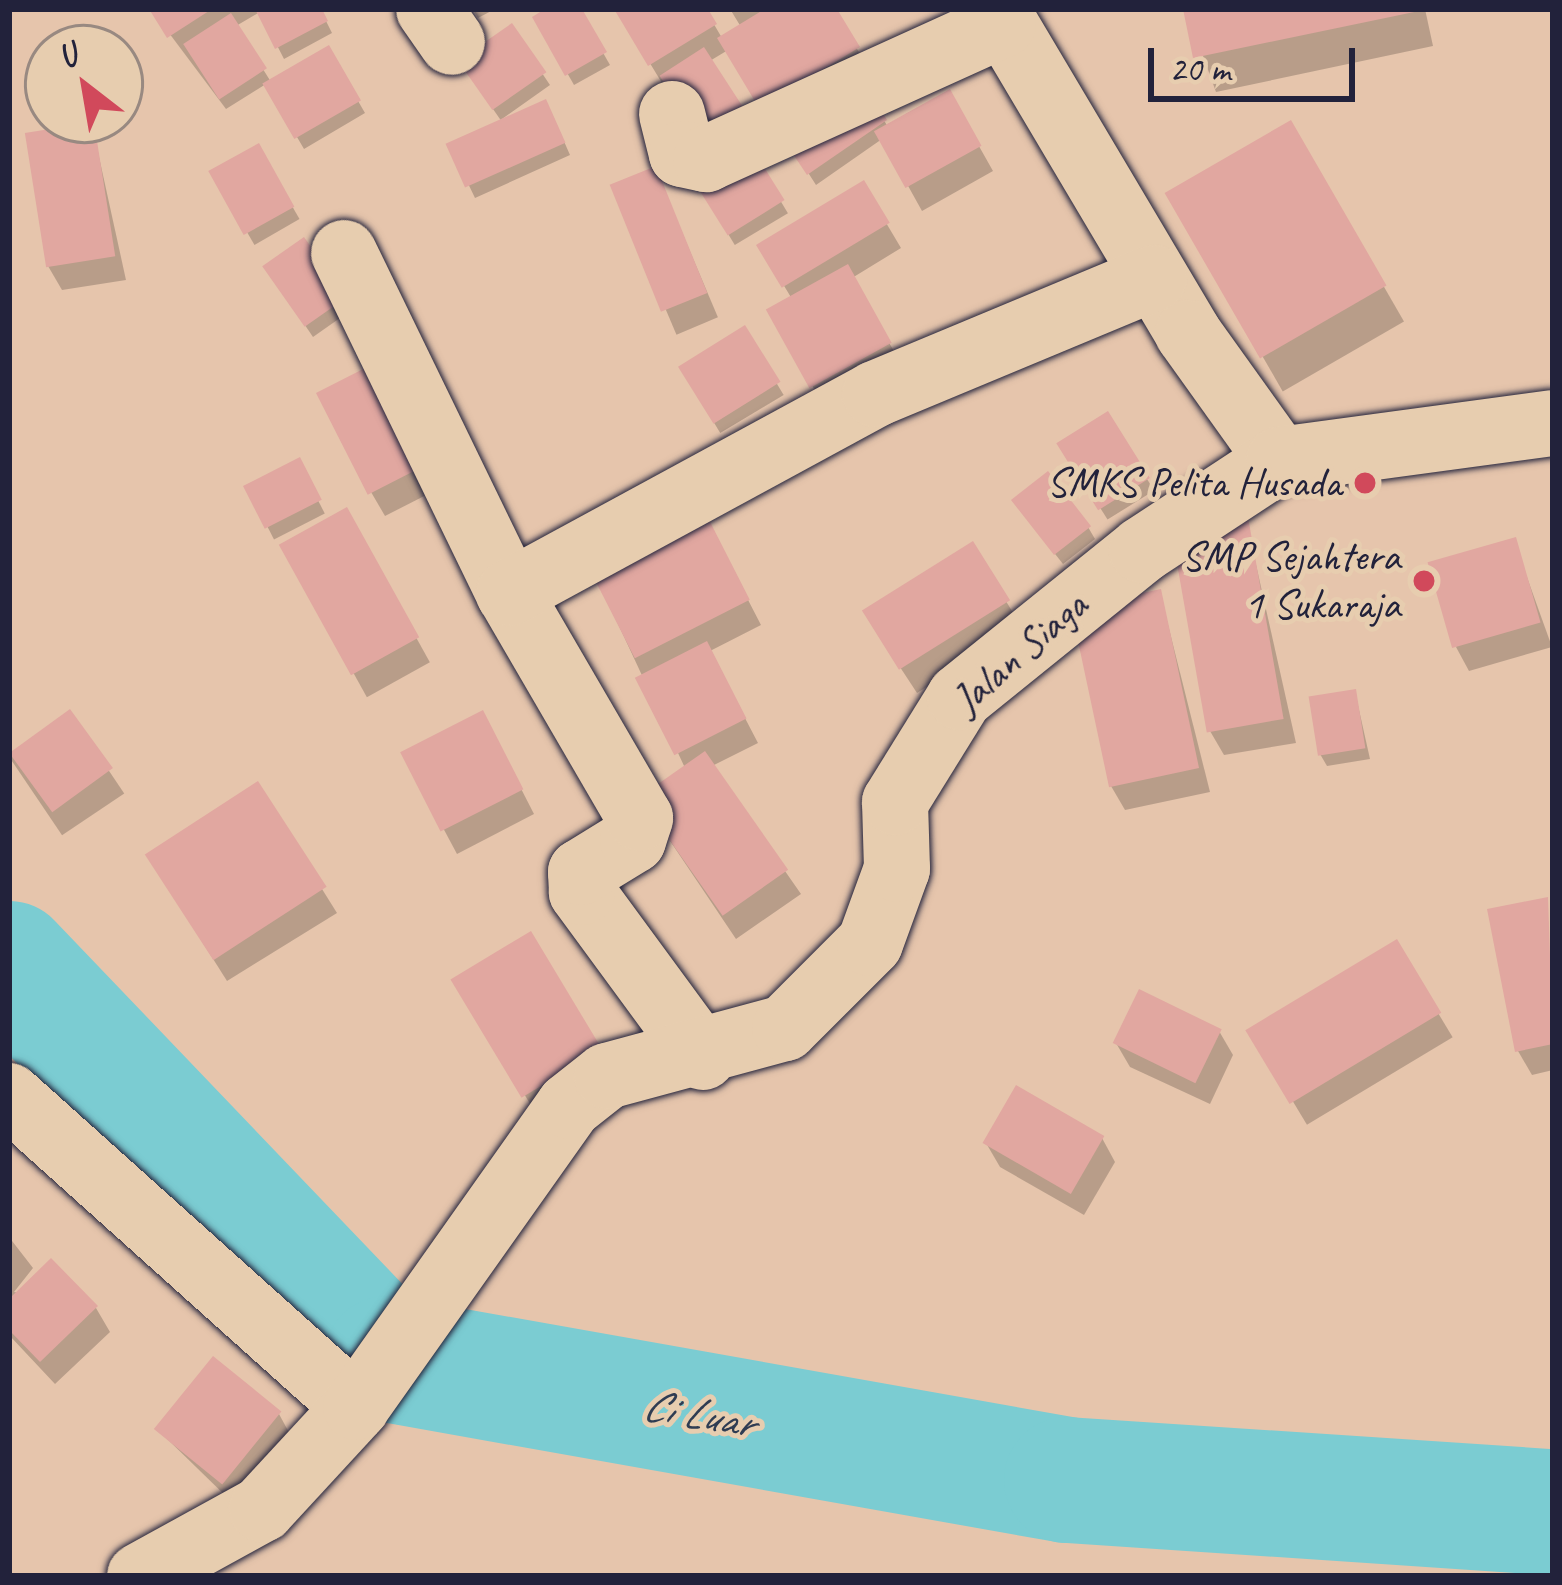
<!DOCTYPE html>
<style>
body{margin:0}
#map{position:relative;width:1562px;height:1585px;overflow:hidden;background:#e6c5ac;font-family:Caveat,sans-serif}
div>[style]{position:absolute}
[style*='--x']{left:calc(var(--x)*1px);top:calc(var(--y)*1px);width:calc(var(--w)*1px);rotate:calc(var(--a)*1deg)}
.shadow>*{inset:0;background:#0003;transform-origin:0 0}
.river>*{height:126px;margin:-63px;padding:0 63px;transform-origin:63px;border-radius:63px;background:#7bccd2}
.building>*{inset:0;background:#e1a7a0;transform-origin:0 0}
.roads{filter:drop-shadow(0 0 3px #22223b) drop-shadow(0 0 3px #22223b)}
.minor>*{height:66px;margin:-33px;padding:0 33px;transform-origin:33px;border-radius:33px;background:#e7cdaf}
.dots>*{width:33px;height:33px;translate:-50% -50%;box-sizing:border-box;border:6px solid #e7cdaf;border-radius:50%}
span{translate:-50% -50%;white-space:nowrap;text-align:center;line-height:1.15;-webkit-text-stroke:10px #e7cdaf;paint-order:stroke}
.poi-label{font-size:42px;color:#22223b}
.right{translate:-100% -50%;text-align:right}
.street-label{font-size:42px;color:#22223b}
.water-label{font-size:45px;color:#2f3c52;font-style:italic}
.frame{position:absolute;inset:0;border:12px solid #22223b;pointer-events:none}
.north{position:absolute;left:24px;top:24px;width:120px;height:120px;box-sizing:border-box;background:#e7cdaf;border:3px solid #988981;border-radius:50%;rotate:329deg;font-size:33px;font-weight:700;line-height:48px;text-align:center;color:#22223b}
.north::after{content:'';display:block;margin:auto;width:42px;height:54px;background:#d1495b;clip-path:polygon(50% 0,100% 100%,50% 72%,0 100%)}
.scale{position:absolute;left:1148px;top:48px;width:207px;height:54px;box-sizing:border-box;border:6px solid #22223b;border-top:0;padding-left:15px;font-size:36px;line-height:42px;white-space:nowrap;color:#22223b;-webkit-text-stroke:9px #e7cdaf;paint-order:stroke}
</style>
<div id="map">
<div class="shadow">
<i style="clip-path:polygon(151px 9px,320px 9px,332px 33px,284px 59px,260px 12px,236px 26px,271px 82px,328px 49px,365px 113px,304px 149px,266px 84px,226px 109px)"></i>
<i style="clip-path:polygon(473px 9px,495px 9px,478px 18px)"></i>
<i style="clip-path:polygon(551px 9px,578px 9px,610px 65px,574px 85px,536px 18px)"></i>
<i style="clip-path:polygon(617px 9px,705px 9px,722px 38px,741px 27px,730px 9px,833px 9px,871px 72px,775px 130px,728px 50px,665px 88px)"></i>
<i style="clip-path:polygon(1186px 9px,1425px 9px,1433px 46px,1216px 92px)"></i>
<i style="clip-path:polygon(511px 27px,550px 85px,502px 119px,552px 114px,570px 155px,475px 198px,450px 146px,502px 122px,468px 73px)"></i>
<i style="clip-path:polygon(949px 93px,993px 171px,922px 211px,882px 139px,816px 185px,793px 149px,872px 101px,888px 127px)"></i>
<i style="left:1290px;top:124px;width:228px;height:140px;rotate:60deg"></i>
<i style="clip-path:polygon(92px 125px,126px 280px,62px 290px,48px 266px)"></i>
<i style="left:258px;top:147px;width:83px;height:52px;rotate:60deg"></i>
<i style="left:756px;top:160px;width:62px;height:62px;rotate:59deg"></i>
<i style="left:655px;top:169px;width:161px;height:45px;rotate:67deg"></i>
<i style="clip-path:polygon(863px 184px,901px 248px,852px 278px,903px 367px,826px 410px,770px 311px,792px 299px,760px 246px)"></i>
<i style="clip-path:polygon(273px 278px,350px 311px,313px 337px)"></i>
<i style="left:744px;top:329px;width:77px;height:74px;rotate:59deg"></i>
<i style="clip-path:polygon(372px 368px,436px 490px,385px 516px,371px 492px)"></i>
<i style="left:1107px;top:415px;width:89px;height:55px;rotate:58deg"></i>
<i style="left:298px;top:461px;width:59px;height:57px;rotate:63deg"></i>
<i style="left:346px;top:511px;width:173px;height:72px;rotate:61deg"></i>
<i style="clip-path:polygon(1022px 512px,1088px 527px,1095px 539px,1063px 564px)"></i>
<i style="clip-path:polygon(1246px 520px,1296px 743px,1224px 755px,1210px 731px)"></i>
<i style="clip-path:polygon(715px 536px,761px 625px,710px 651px,758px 743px,712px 766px,801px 894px,736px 939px,656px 820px,685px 768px,593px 570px)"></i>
<i style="clip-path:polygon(1514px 541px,1552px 647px,1469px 671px,1456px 647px)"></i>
<i style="clip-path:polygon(972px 545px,1021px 626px,917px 693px,879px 635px)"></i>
<i style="clip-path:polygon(1160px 593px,1210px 792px,1125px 810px,1111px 786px)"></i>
<i style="clip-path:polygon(1355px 692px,1370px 759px,1327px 766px,1320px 754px)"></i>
<i style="left:70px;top:713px;width:97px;height:75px;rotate:56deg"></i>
<i style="clip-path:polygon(495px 738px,534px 814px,457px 854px,404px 755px)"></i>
<i style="clip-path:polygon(257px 785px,337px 913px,227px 981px,162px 878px)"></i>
<i style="clip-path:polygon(1547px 900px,1553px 1070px,1532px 1075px,1518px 1051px)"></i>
<i style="left:1396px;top:943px;width:110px;height:170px;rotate:59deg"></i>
<i style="clip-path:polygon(455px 981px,614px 1075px,540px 1120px)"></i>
<i style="clip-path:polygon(1219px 1031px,1233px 1055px,1210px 1104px,1130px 1067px,1116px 1043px)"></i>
<i style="clip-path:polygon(1102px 1138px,1115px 1162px,1084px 1215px,1000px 1167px,986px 1143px)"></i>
<i style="clip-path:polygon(9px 1237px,33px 1268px,14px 1292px,96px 1308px,110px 1332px,55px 1384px,9px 1335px)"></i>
<i style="clip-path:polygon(279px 1414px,292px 1438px,236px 1506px,157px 1429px)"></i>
</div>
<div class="river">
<i style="--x:9;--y:964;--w:547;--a:46.26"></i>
<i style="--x:387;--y:1359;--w:691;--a:10.09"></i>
<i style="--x:1067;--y:1480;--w:487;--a:3.8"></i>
</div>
<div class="building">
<i style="clip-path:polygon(149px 9px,212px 9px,167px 38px)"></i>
<i style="clip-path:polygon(255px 9px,322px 9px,328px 21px,275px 49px)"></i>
<i style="clip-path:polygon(545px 9px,582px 9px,607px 52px,565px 76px,532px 17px)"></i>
<i style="clip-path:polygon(614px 9px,708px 9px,717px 24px,648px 66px)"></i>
<i style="clip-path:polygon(765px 9px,837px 9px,860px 47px,759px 108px,717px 38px)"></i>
<i style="clip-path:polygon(1183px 9px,1419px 9px,1419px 11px,1193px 58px)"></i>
<i style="left:231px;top:13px;width:66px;height:57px;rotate:57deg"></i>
<i style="left:512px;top:23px;width:60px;height:66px;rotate:55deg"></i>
<i style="left:329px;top:45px;width:64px;height:77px;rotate:60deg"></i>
<i style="left:704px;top:47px;width:70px;height:53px;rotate:57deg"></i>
<i style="left:950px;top:89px;width:65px;height:87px;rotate:61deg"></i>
<i style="clip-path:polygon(873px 97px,887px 120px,807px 175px,789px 148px)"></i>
<i style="left:546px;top:99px;width:48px;height:110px;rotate:66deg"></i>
<i style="left:1291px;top:120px;width:191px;height:146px;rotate:60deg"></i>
<i style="left:94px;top:122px;width:136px;height:70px;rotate:81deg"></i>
<i style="left:259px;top:143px;width:73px;height:58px;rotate:61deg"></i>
<i style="left:757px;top:156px;width:52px;height:67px;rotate:58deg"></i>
<i style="left:656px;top:166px;width:137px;height:50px;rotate:68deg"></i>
<i style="left:864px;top:180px;width:50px;height:126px;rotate:59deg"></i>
<i style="left:304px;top:237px;width:74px;height:51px;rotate:55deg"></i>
<i style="left:848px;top:264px;width:90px;height:94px;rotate:61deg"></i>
<i style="left:745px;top:325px;width:67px;height:79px;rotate:58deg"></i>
<i style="left:373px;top:364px;width:114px;height:64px;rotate:63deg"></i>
<i style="left:1108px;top:411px;width:79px;height:61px;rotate:58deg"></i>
<i style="left:300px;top:457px;width:48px;height:64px;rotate:63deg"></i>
<i style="left:1048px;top:471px;width:70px;height:47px;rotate:52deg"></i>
<i style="left:347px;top:507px;width:149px;height:78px;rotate:61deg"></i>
<i style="left:703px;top:508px;width:103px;height:129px;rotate:63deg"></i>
<i style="left:1248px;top:517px;width:205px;height:78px;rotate:80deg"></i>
<i style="left:1516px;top:537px;width:89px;height:92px;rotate:74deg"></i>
<i style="left:973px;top:541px;width:70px;height:131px;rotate:58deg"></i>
<i style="left:1161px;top:589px;width:183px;height:92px;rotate:78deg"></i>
<i style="left:707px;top:641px;width:87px;height:81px;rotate:63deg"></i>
<i style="left:1356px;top:689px;width:60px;height:48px;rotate:81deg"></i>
<i style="left:70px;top:709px;width:73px;height:75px;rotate:54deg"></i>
<i style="left:483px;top:710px;width:89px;height:93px;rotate:63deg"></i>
<i style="left:705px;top:751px;width:145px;height:80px;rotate:55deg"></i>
<i style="left:258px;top:781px;width:126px;height:135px;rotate:57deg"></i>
<i style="clip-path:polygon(1548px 897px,1553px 1044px,1515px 1052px,1487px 909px)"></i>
<i style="left:531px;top:931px;width:138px;height:94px;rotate:59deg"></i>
<i style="left:1397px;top:939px;width:86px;height:177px;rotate:59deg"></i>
<i style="left:1139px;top:989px;width:92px;height:60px;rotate:26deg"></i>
<i style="left:1016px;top:1085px;width:102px;height:67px;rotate:30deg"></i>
<i style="clip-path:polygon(51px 1258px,98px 1306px,40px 1362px,9px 1330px,9px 1299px)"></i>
<i style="left:213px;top:1356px;width:88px;height:94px;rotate:39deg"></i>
</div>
<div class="roads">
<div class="minor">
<i style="--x:429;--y:9;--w:40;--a:55.1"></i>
<i style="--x:996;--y:9;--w:377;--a:59.3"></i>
<i style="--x:1188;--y:333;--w:156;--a:54.4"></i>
<i style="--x:672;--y:114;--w:41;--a:76"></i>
<i style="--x:682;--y:154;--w:25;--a:12"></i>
<i style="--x:706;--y:159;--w:326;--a:-24.4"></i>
<i style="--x:344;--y:253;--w:378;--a:64.1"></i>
<i style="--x:703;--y:1057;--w:205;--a:-126.3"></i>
<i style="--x:582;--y:892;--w:20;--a:-93"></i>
<i style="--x:581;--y:872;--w:61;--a:-31.6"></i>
<i style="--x:633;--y:840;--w:23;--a:-72"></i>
<i style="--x:640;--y:818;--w:260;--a:-120.2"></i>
<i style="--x:509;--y:593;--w:417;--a:-28.5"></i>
<i style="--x:875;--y:394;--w:302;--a:-22.6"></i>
<i style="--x:9;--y:1096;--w:466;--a:41.9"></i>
<i style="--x:140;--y:1576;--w:139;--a:-28.8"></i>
<i style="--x:262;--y:1509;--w:139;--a:-47.3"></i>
<i style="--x:356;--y:1407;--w:369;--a:-54.7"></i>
<i style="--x:569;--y:1106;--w:48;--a:-38.3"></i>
<i style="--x:607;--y:1076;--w:184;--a:-15.1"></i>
<i style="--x:785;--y:1028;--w:120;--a:-45"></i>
<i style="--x:870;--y:943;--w:79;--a:-70"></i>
<i style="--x:897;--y:869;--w:67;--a:-91.7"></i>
<i style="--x:895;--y:802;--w:123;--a:-58.2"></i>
<i style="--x:960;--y:697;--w:234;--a:-38.9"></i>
<i style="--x:1142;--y:550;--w:164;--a:-33.3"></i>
<i style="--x:1279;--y:460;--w:276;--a:-7.7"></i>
</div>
</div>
<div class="dots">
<i style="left:1365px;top:483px;background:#d1495b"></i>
<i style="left:1424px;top:581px;background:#d1495b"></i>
</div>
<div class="poi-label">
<span class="right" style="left:1341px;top:483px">SMKS Pelita Husada</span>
<span class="right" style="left:1400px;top:581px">SMP Sejahtera<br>1 Sukaraja</span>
</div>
<div class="street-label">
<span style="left:1020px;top:653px;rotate:-41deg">Jalan Siaga</span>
</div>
<div class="water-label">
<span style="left:698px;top:1414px;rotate:10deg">Ci Luar</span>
</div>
<div class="frame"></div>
<div class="north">U</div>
<div class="scale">20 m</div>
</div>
